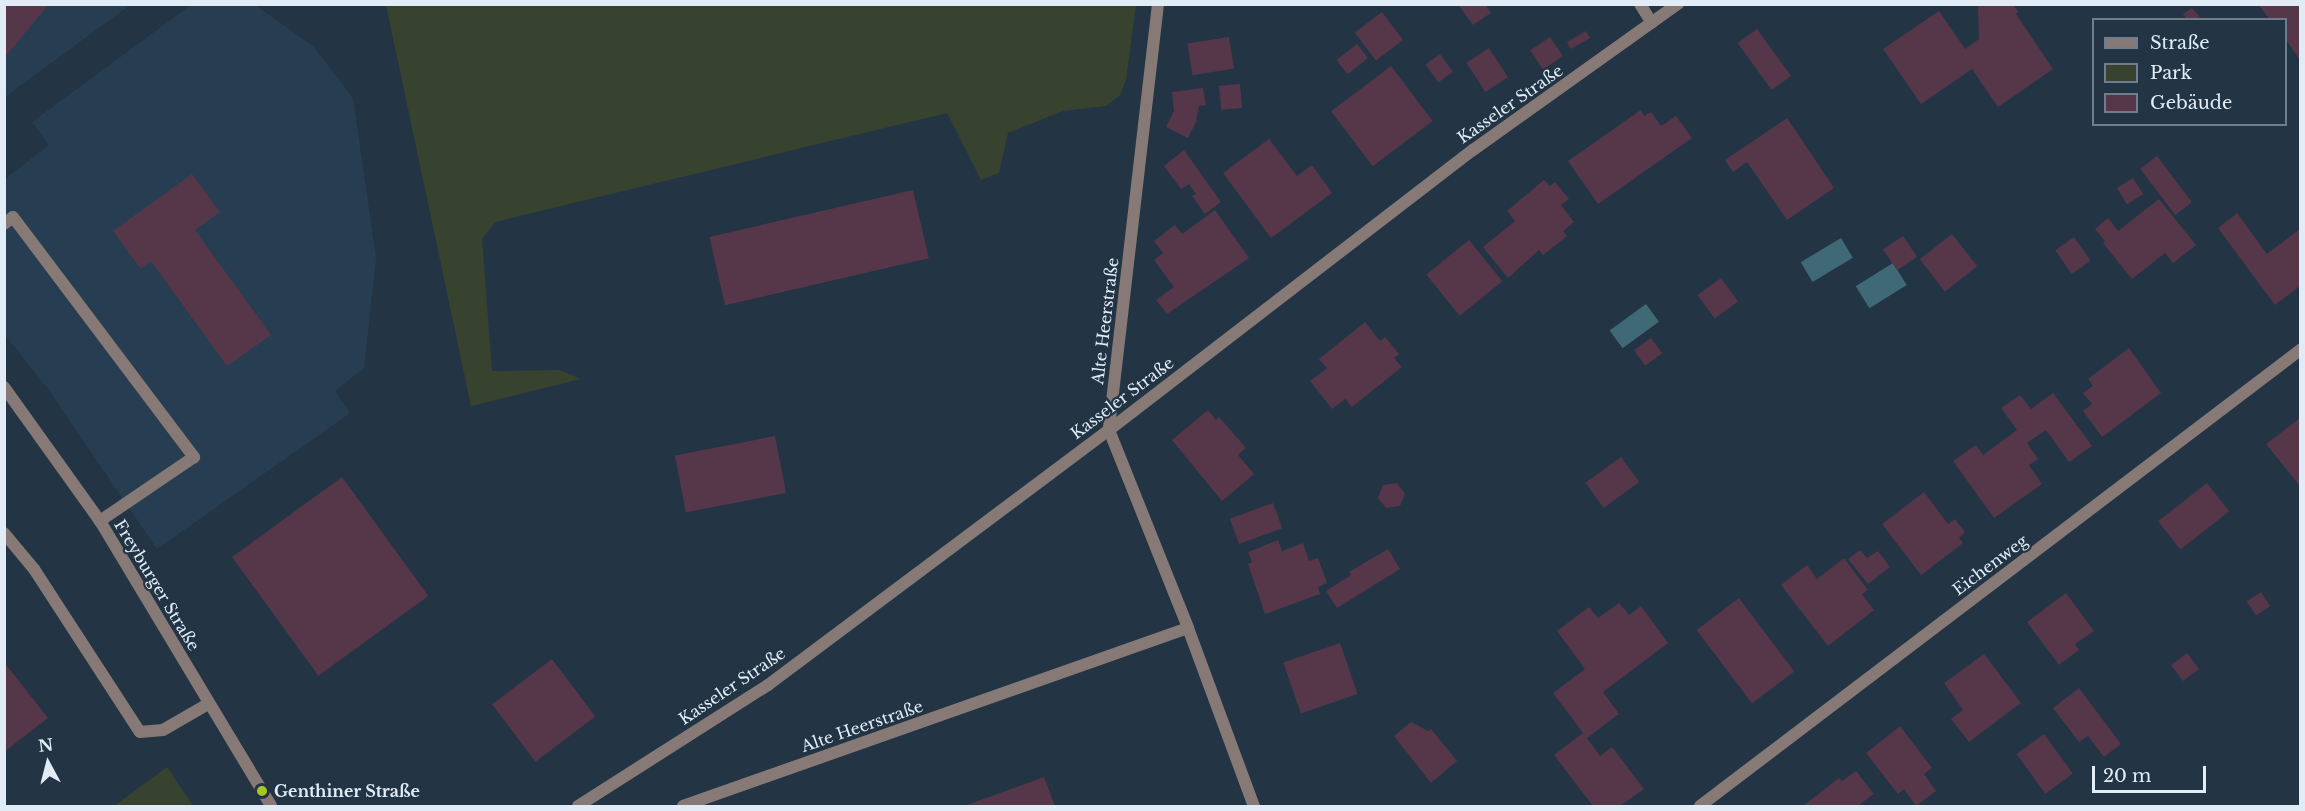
<!DOCTYPE html>
<meta charset="utf-8">
<style>
body{margin:0}
#map{position:relative;width:2305px;height:811px;overflow:hidden;background:#233444;font-family:"Libre Baskerville",serif}
div>[style]{position:absolute}
[style*='--x']{left:calc(var(--x)*1px);top:calc(var(--y)*1px);width:calc(var(--w)*1px);rotate:calc(var(--a)*1deg)}
.built>*{inset:0;background:#273e52}
.green>*{inset:0;background:#37432f}
.water>*{inset:0;background:#3f6976;transform-origin:0 0}
.building>*{inset:0;background:#553749;transform-origin:0 0}
.service>*{height:12px;margin:-6px;padding:0 6px;transform-origin:6px;border-radius:6px;background:#877a76}
.minor>*{height:12px;margin:-6px;padding:0 6px;transform-origin:6px;border-radius:6px;background:#877a76}
.tertiary>*{height:12px;margin:-6px;padding:0 6px;transform-origin:6px;border-radius:6px;background:#877a76}
.dots>*{width:16px;height:16px;translate:-50% -50%;box-sizing:border-box;border:3px solid #233444;border-radius:50%}
span{translate:-50% -50%;white-space:nowrap;text-align:center;line-height:1.15;-webkit-text-stroke:4.5px #233444;paint-order:stroke}
.street-label{font-size:16px;color:#e1ecf7}
.poi-label{font-size:16px;color:#e1ecf7;font-weight:700}
.left{translate:0 -50%;text-align:left}
.frame{position:absolute;inset:0;border:6px solid #e1ecf7;pointer-events:none}
.legend{position:absolute;left:2092px;top:18px;width:195px;height:108px;box-sizing:border-box;background:#233444;border:2px solid #6f7e8c;margin:0;padding:8px 10px;list-style:none;font-size:18px;color:#e1ecf7}
.legend li{display:flex;align-items:center;gap:12px;height:30px}
.legend b{width:30px;border:2px solid #6f7e8c}
.north{position:absolute;left:18px;top:733px;width:60px;height:60px;-webkit-text-stroke:4px #233444;paint-order:stroke;rotate:353deg;font-size:16px;font-weight:700;line-height:24px;text-align:center;color:#e1ecf7}
.north::after{content:'';display:block;margin:auto;width:21px;height:27px;background:#e1ecf7;clip-path:polygon(50% 0,100% 100%,50% 72%,0 100%)}
.scale{position:absolute;left:2092px;top:766px;width:114px;height:27px;box-sizing:border-box;border:3px solid #e1ecf7;border-top:0;padding-left:8px;font-size:18px;line-height:21px;white-space:nowrap;color:#e1ecf7;-webkit-text-stroke:4px #233444;paint-order:stroke}
</style>
<div id="map">
<div class="built">
<i style="clip-path:polygon(5px 5px,130px 5px,5px 97px)"></i>
<i style="clip-path:polygon(191px 5px,255px 5px,313px 46px,353px 98px,376px 258px,364px 368px,335px 391px,350px 413px,157px 549px,48px 389px,5px 335px,5px 179px,49px 145px,32px 122px)"></i>
</div>
<div class="green">
<i style="clip-path:polygon(386px 5px,386px 4px,1136px 5px,1126px 80px,1120px 95px,1106px 106px,1063px 111px,1008px 133px,999px 173px,981px 180px,947px 113px,495px 222px,482px 239px,492px 371px,560px 370px,581px 379px,471px 406px)"></i>
<i style="clip-path:polygon(167px 767px,193px 806px,114px 806px)"></i>
</div>
<div class="water">
<i style="left:1841px;top:238px;width:23px;height:47px;rotate:59deg"></i>
<i style="left:1893px;top:263px;width:26px;height:44px;rotate:58deg"></i>
<i style="left:1646px;top:304px;width:22px;height:45px;rotate:54deg"></i>
</div>
<div class="building">
<i style="clip-path:polygon(4px 4px,49px 4px,4px 58px)"></i>
<i style="clip-path:polygon(1458px 4px,1485px 4px,1491px 13px,1473px 25px)"></i>
<i style="clip-path:polygon(1981px 4px,2013px 4px,2018px 12px,2016px 14px,2053px 69px,1998px 107px,1972px 69px,1921px 104px,1883px 49px,1939px 11px,1965px 49px,1979px 39px,1978px 7px)"></i>
<i style="clip-path:polygon(2258px 4px,2300px 4px,2300px 60px,2286px 40px,2286px 20px,2270px 20px)"></i>
<i style="clip-path:polygon(2192px 8px,2200px 17px,2197px 20px,2187px 20px,2183px 14px)"></i>
<i style="left:1382px;top:12px;width:35px;height:34px;rotate:53deg"></i>
<i style="left:1757px;top:29px;width:58px;height:24px;rotate:54deg"></i>
<i style="left:1586px;top:31px;width:8px;height:22px;rotate:60deg"></i>
<i style="left:1229px;top:37px;width:32px;height:42px;rotate:81deg"></i>
<i style="left:1550px;top:37px;width:23px;height:24px;rotate:56deg"></i>
<i style="left:1357px;top:44px;width:18px;height:26px;rotate:52deg"></i>
<i style="left:1489px;top:48px;width:35px;height:27px;rotate:57deg"></i>
<i style="left:1440px;top:54px;width:22px;height:18px;rotate:54deg"></i>
<i style="left:1391px;top:66px;width:69px;height:75px;rotate:53deg"></i>
<i style="left:1240px;top:84px;width:24px;height:21px;rotate:85deg"></i>
<i style="clip-path:polygon(1203px 88px,1206px 105px,1199px 106px,1196px 122px,1188px 138px,1166px 127px,1174px 111px,1172px 92px)"></i>
<i style="clip-path:polygon(1641px 110px,1644px 116px,1651px 112px,1661px 126px,1676px 116px,1692px 138px,1598px 204px,1568px 161px)"></i>
<i style="clip-path:polygon(1787px 118px,1834px 188px,1787px 220px,1747px 162px,1733px 172px,1725px 160px)"></i>
<i style="clip-path:polygon(1269px 139px,1297px 176px,1312px 165px,1332px 193px,1271px 238px,1223px 173px)"></i>
<i style="clip-path:polygon(1184px 150px,1221px 202px,1205px 214px,1192px 196px,1196px 194px,1189px 184px,1181px 189px,1164px 166px)"></i>
<i style="left:2157px;top:156px;width:58px;height:21px;rotate:53deg"></i>
<i style="clip-path:polygon(192px 174px,220px 212px,195px 230px,271px 335px,227px 366px,151px 261px,141px 269px,113px 231px)"></i>
<i style="left:2133px;top:178px;width:19px;height:19px;rotate:58deg"></i>
<i style="clip-path:polygon(1544px 180px,1550px 186px,1555px 182px,1569px 199px,1561px 205px,1574px 222px,1563px 231px,1567px 236px,1543px 255px,1539px 250px,1508px 278px,1483px 247px,1515px 221px,1507px 211px)"></i>
<i style="left:913px;top:190px;width:70px;height:209px;rotate:77deg"></i>
<i style="clip-path:polygon(2159px 199px,2196px 245px,2173px 263px,2165px 253px,2132px 279px,2103px 243px,2105px 241px,2095px 229px,2108px 218px,2118px 231px)"></i>
<i style="clip-path:polygon(1215px 210px,1249px 258px,1167px 314px,1156px 300px,1174px 287px,1154px 260px,1163px 253px,1154px 241px,1175px 225px,1182px 234px)"></i>
<i style="clip-path:polygon(2237px 213px,2267px 254px,2300px 229px,2300px 286px,2275px 305px,2218px 228px)"></i>
<i style="left:1952px;top:234px;width:41px;height:41px;rotate:52deg"></i>
<i style="left:1903px;top:236px;width:25px;height:24px;rotate:56deg"></i>
<i style="left:2074px;top:237px;width:29px;height:23px;rotate:55deg"></i>
<i style="left:1469px;top:240px;width:53px;height:55px;rotate:51deg"></i>
<i style="left:1721px;top:278px;width:29px;height:29px;rotate:54deg"></i>
<i style="clip-path:polygon(1365px 322px,1380px 341px,1385px 337px,1399px 354px,1394px 358px,1402px 367px,1352px 407px,1345px 399px,1332px 409px,1310px 381px,1327px 368px,1319px 359px)"></i>
<i style="left:1651px;top:338px;width:19px;height:21px;rotate:54deg"></i>
<i style="clip-path:polygon(2129px 348px,2161px 393px,2102px 437px,2083px 411px,2092px 404px,2083px 393px,2093px 386px,2088px 379px)"></i>
<i style="clip-path:polygon(2053px 393px,2092px 446px,2069px 462px,2046px 430px,2027px 443px,2038px 459px,2029px 465px,2042px 484px,1994px 518px,1953px 461px,1976px 445px,1983px 455px,2017px 430px,2001px 408px,2020px 395px,2031px 409px)"></i>
<i style="clip-path:polygon(1208px 410px,1216px 420px,1219px 417px,1246px 448px,1238px 455px,1254px 474px,1222px 501px,1172px 440px)"></i>
<i style="clip-path:polygon(2300px 418px,2300px 484px,2299px 485px,2266px 444px)"></i>
<i style="left:775px;top:436px;width:58px;height:102px;rotate:79deg"></i>
<i style="left:1621px;top:457px;width:31px;height:44px;rotate:54deg"></i>
<i style="left:342px;top:477px;width:147px;height:136px;rotate:54deg"></i>
<i style="clip-path:polygon(1397px 483px,1405px 494px,1400px 506px,1386px 508px,1378px 498px,1383px 485px)"></i>
<i style="left:2207px;top:483px;width:36px;height:62px;rotate:52deg"></i>
<i style="clip-path:polygon(1924px 492px,1948px 524px,1955px 519px,1965px 532px,1959px 538px,1963px 543px,1921px 575px,1882px 524px)"></i>
<i style="left:1273px;top:503px;width:27px;height:46px;rotate:70deg"></i>
<i style="clip-path:polygon(1278px 540px,1282px 551px,1303px 543px,1309px 561px,1318px 558px,1327px 583px,1318px 587px,1320px 594px,1265px 614px,1248px 564px,1252px 562px,1248px 552px)"></i>
<i style="clip-path:polygon(1388px 549px,1400px 569px,1337px 608px,1326px 591px,1351px 575px,1349px 572px)"></i>
<i style="clip-path:polygon(1860px 550px,1867px 558px,1878px 551px,1890px 567px,1868px 584px,1848px 559px)"></i>
<i style="clip-path:polygon(1844px 558px,1868px 590px,1862px 594px,1874px 610px,1828px 646px,1781px 585px,1807px 565px,1817px 579px)"></i>
<i style="left:2261px;top:592px;width:17px;height:17px;rotate:57deg"></i>
<i style="clip-path:polygon(2066px 593px,2094px 631px,2075px 644px,2079px 650px,2059px 665px,2027px 622px)"></i>
<i style="left:1739px;top:598px;width:92px;height:53px;rotate:53deg"></i>
<i style="clip-path:polygon(1619px 603px,1629px 615px,1641px 606px,1668px 643px,1603px 692px,1619px 714px,1587px 738px,1600px 756px,1612px 747px,1644px 789px,1620px 806px,1593px 806px,1554px 755px,1583px 733px,1553px 693px,1585px 669px,1557px 631px,1589px 607px,1598px 618px)"></i>
<i style="left:1340px;top:643px;width:54px;height:60px;rotate:71deg"></i>
<i style="left:2187px;top:653px;width:20px;height:20px;rotate:53deg"></i>
<i style="clip-path:polygon(1984px 654px,2021px 703px,1969px 742px,1951px 719px,1963px 710px,1944px 683px)"></i>
<i style="left:552px;top:659px;width:72px;height:75px;rotate:53deg"></i>
<i style="clip-path:polygon(4px 662px,48px 718px,4px 752px)"></i>
<i style="clip-path:polygon(2079px 688px,2121px 744px,2104px 757px,2088px 736px,2079px 742px,2053px 708px)"></i>
<i style="clip-path:polygon(1411px 722px,1428px 731px,1431px 729px,1457px 761px,1431px 783px,1394px 736px)"></i>
<i style="clip-path:polygon(1900px 726px,1932px 768px,1924px 774px,1936px 791px,1916px 806px,1904px 789px,1898px 794px,1866px 753px)"></i>
<i style="left:2044px;top:734px;width:49px;height:34px;rotate:54deg"></i>
<i style="clip-path:polygon(1856px 771px,1874px 794px,1860px 804px,1861px 806px,1803px 806px,1839px 778px,1842px 781px)"></i>
<i style="clip-path:polygon(1044px 777px,1055px 806px,964px 806px)"></i>
</div>
<div class="service">
<i style="--x:4;--y:224;--w:11;--a:-38"></i>
<i style="--x:13;--y:217;--w:301;--a:53"></i>
<i style="--x:194;--y:457;--w:114;--a:145.8"></i>
<i style="--x:4;--y:533;--w:47;--a:50.2"></i>
<i style="--x:34;--y:569;--w:194;--a:57"></i>
<i style="--x:140;--y:732;--w:23;--a:-5"></i>
<i style="--x:163;--y:730;--w:52;--a:-30"></i>
</div>
<div class="minor">
<i style="--x:1158;--y:4;--w:429;--a:96.6"></i>
<i style="--x:1109;--y:430;--w:213;--a:68.2"></i>
<i style="--x:1188;--y:628;--w:190;--a:69.7"></i>
<i style="--x:1640;--y:4;--w:22;--a:58"></i>
<i style="--x:578;--y:806;--w:225;--a:-32.5"></i>
<i style="--x:768;--y:685;--w:426;--a:-36.8"></i>
<i style="--x:1109;--y:430;--w:459;--a:-37.6"></i>
<i style="--x:1473;--y:150;--w:252;--a:-35.5"></i>
<i style="--x:683;--y:806;--w:535;--a:-19.42"></i>
<i style="--x:1700;--y:806;--w:754;--a:-37.23"></i>
</div>
<div class="tertiary">
<i style="--x:4;--y:387;--w:165;--a:54.4"></i>
<i style="--x:100;--y:521;--w:332;--a:59"></i>
</div>
<div class="dots">
<i style="left:262px;top:791px;background:#a6c821"></i>
</div>
<div class="street-label">
<span style="left:1510px;top:104px;rotate:-35deg">Kasseler Straße</span>
<span style="left:1105px;top:321px;rotate:-83deg">Alte Heerstraße</span>
<span style="left:1122px;top:398px;rotate:-37deg">Kasseler Straße</span>
<span style="left:1990px;top:565px;rotate:-37deg">Eichenweg</span>
<span style="left:157px;top:585px;rotate:59deg">Freyburger Straße</span>
<span style="left:732px;top:686px;rotate:-34deg">Kasseler Straße</span>
<span style="left:862px;top:726px;rotate:-19deg">Alte Heerstraße</span>
</div>
<div class="poi-label">
<span class="left" style="left:274px;top:791px">Genthiner Straße</span>
</div>
<div class="frame"></div>
<ul class="legend">
<li><b style="height:8px;background:#877a76"></b>Straße</li>
<li><b style="height:16px;background:#37432f"></b>Park</li>
<li><b style="height:16px;background:#553749"></b>Gebäude</li>
</ul>
<div class="north">N</div>
<div class="scale">20 m</div>
</div>
